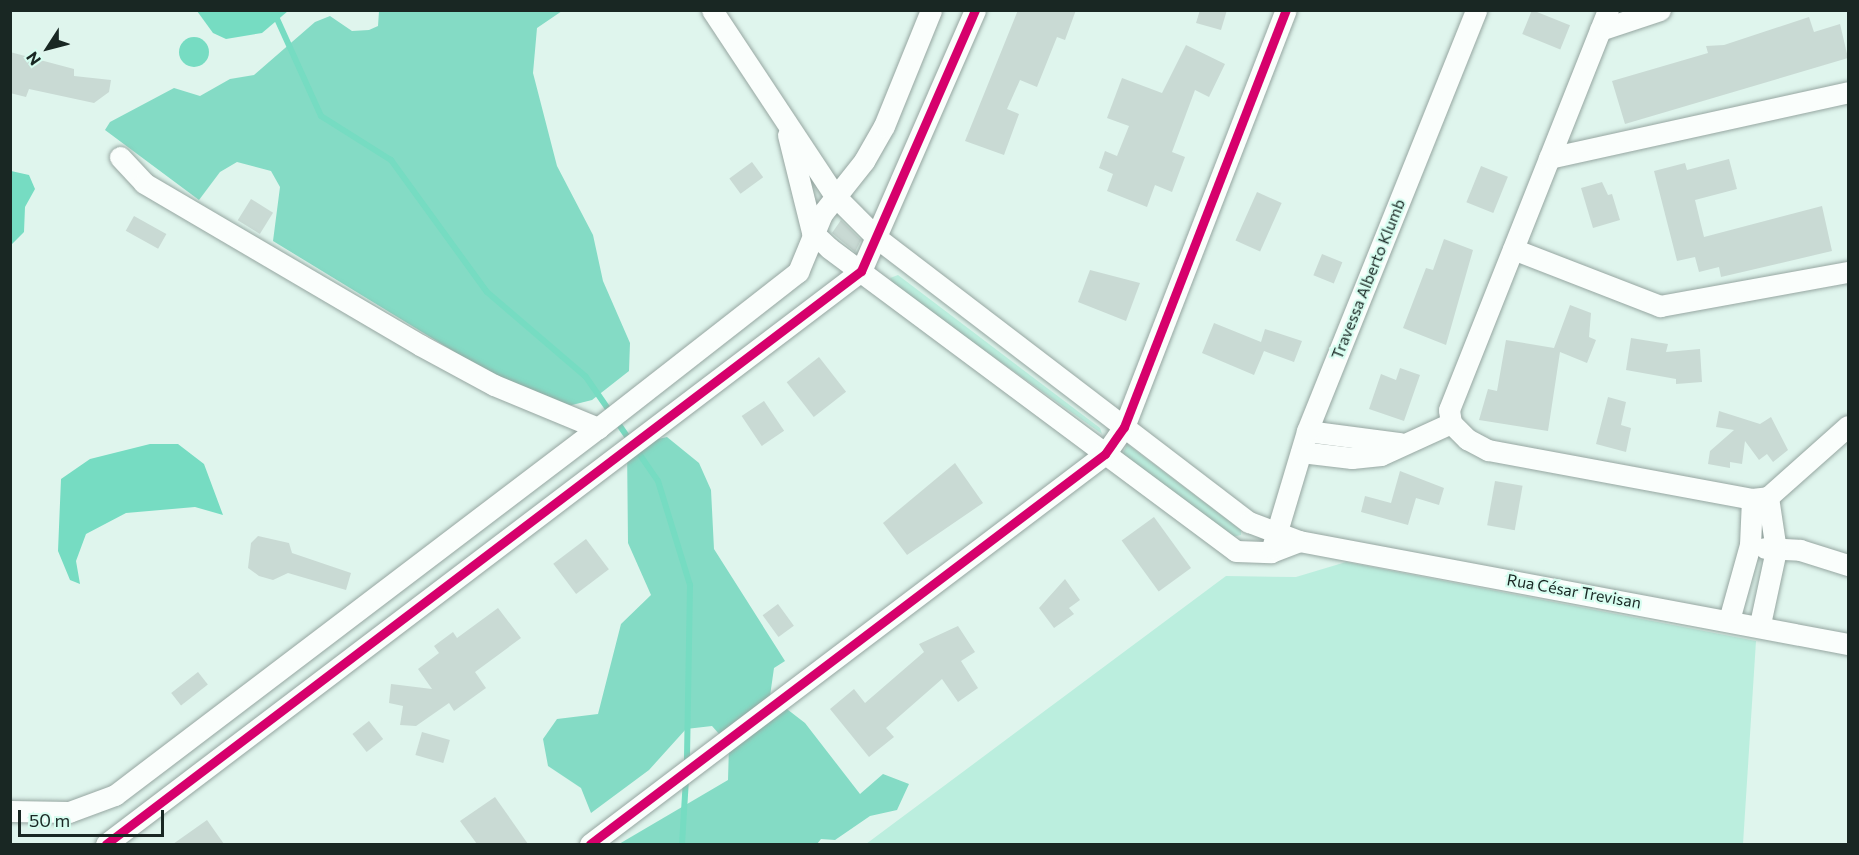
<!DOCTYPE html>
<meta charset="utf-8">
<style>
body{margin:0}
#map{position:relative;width:1859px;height:855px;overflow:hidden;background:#dff5ed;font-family:Commissioner,sans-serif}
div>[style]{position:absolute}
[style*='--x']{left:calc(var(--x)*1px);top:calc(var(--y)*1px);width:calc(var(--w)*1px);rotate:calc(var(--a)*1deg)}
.green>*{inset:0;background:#bbeede}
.forest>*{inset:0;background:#84dbc5}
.water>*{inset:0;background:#76dcc2}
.round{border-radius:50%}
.stream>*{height:6px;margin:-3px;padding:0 3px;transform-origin:3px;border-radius:3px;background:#76dcc2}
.building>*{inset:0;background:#c9dad4;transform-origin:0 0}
.roads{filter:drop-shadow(0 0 2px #96a6a1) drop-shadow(0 0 2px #96a6a1)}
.minor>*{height:21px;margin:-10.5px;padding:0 10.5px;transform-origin:10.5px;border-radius:10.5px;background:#fafefc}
.cycleway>*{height:9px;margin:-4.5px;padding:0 4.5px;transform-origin:4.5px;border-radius:4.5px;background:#d6006c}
span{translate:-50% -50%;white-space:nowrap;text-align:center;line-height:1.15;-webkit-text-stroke:4.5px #d7fdf0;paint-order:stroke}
.street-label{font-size:16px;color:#192723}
.frame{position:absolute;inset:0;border:12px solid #192723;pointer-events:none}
.north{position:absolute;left:18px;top:18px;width:60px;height:60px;-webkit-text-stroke:4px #d7fdf0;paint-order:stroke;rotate:234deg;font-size:16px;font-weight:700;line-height:24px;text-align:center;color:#192723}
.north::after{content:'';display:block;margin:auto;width:21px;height:27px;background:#192723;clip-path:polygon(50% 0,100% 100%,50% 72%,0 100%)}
.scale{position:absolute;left:18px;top:810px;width:146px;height:27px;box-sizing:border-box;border:3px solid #192723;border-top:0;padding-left:8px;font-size:18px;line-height:21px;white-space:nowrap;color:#192723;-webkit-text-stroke:4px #d7fdf0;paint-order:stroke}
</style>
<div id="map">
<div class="green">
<i style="clip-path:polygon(898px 275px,1100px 428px,1102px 434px,894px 286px,890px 278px)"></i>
<i style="clip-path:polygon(1127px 444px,1241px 530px,1241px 535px,1232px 537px,1122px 456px)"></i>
<i style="clip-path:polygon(1346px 562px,1756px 641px,1743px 844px,866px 844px,1226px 576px,1296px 577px)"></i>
</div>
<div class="forest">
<i style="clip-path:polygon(379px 11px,562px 11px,537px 28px,533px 73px,557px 166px,593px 235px,603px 281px,630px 343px,629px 371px,592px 400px,564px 407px,522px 393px,273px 241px,280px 187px,271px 171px,237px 162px,220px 172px,199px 200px,105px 130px,110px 122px,174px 88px,200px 96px,230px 79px,254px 75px,315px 22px,330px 16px,352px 31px,369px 30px,378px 26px)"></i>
<i style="clip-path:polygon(667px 437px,699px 463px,711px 490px,714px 549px,785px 661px,774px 668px,770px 696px,805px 723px,860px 794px,883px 774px,909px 784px,897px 810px,870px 816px,835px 840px,821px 839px,817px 844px,619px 844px,728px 780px,729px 745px,712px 726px,686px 729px,649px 770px,591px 813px,581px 788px,548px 766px,543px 739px,557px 719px,598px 714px,621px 624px,651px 595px,628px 543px,627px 446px)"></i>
</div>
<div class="water">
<i style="clip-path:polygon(197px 11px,288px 11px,262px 33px,226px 39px,213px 33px)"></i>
<i class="round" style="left:179px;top:37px;width:30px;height:30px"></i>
<i style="clip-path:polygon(11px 171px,29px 175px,35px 189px,25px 207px,24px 232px,11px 245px)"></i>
<i style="clip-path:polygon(150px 444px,178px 444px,204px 464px,223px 515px,195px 507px,126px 513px,86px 534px,76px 561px,80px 584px,70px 580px,58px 551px,61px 479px,90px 459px)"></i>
</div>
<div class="stream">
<i style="--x:273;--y:10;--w:116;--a:65.6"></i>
<i style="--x:321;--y:116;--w:83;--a:32.2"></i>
<i style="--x:391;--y:160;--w:163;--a:54"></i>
<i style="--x:487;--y:292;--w:130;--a:40.6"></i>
<i style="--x:586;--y:377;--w:126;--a:55.3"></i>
<i style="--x:658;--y:481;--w:109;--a:72.9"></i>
<i style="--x:690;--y:585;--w:178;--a:91"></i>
<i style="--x:682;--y:844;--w:65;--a:-86.5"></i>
</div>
<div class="building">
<i style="clip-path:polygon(1018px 10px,1076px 10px,1065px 40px,1057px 37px,1037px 87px,1020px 80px,1007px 109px,1019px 114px,1004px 155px,965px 141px)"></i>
<i style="clip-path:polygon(1200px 10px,1227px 10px,1221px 30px,1196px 23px)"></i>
<i style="left:1532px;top:10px;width:41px;height:26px;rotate:22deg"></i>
<i style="clip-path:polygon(1809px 17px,1814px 32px,1840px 24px,1848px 58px,1625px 124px,1612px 81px,1708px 53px,1706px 46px,1724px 45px)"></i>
<i style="clip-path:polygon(1186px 45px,1225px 64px,1209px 97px,1195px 90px,1172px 152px,1185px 157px,1172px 192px,1155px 185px,1147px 207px,1107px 191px,1113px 174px,1099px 168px,1105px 151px,1117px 156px,1129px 126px,1107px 118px,1122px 78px,1162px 93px)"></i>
<i style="clip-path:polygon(10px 52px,74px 69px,74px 76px,111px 80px,109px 92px,94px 103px,29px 89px,26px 97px,10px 93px)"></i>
<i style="clip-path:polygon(1729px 159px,1737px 189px,1695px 200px,1704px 237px,1822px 206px,1832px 251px,1721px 277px,1719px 267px,1699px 272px,1695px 257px,1677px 261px,1654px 171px,1685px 163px,1687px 170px)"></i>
<i style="left:752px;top:162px;width:19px;height:28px;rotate:54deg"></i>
<i style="left:1481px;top:166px;width:29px;height:39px;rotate:22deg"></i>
<i style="clip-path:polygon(1602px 182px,1608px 195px,1612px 194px,1620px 220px,1593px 228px,1581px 188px)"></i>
<i style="left:1257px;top:192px;width:27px;height:53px;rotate:24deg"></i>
<i style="left:251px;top:199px;width:26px;height:25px;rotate:32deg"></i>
<i style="left:134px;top:216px;width:37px;height:17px;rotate:29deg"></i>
<i style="clip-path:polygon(841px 220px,861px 240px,855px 252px,832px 233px)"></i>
<i style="clip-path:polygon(1444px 239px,1473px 250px,1446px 345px,1403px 328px,1426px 268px,1433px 270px)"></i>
<i style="left:1322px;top:254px;width:22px;height:23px;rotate:22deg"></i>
<i style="clip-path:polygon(1090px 270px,1140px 283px,1126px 321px,1078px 302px)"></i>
<i style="clip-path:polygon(1570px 305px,1591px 313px,1589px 337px,1596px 340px,1587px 363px,1560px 352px,1548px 431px,1479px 420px,1488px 389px,1497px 391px,1506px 340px,1554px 348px)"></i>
<i style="clip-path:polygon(1214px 323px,1261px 342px,1265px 329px,1302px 341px,1294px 362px,1264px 351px,1254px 375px,1202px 353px)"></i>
<i style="clip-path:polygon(1631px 338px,1668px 344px,1666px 352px,1700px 349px,1702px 382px,1676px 384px,1676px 379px,1626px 370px)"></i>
<i style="left:819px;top:357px;width:44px;height:41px;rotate:52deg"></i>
<i style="clip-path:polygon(1400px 368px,1420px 375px,1404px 421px,1369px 409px,1381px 374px,1396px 380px)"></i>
<i style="clip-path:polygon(1608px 397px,1626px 402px,1621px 425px,1631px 428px,1626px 452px,1596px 444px)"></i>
<i style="left:764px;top:401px;width:36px;height:27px;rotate:56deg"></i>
<i style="clip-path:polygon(1719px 411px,1760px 424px,1771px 417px,1788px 450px,1773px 462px,1767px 454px,1759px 460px,1745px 441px,1742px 464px,1730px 462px,1730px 468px,1708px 464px,1710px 451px,1734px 430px,1716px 427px)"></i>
<i style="clip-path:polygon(955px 463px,983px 503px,907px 555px,883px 523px)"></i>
<i style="clip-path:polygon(1400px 471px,1444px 488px,1439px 505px,1416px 498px,1408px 525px,1361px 512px,1365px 496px,1391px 503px)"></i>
<i style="left:1495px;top:481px;width:28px;height:45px;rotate:10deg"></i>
<i style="left:1154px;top:517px;width:63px;height:40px;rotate:54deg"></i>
<i style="clip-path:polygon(258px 536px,289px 543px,292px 553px,351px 573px,346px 590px,288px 573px,273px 580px,259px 576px,248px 568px,251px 543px)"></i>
<i style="left:586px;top:539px;width:38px;height:41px;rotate:53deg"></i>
<i style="clip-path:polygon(1065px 579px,1080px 600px,1069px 608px,1074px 614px,1054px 628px,1039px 608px)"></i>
<i style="left:778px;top:604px;width:27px;height:19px;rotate:54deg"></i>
<i style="clip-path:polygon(498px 608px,521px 638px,475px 672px,486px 688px,454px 711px,449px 703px,416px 726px,400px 725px,403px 706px,389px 703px,391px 684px,432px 689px,418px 669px,439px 653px,434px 646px,453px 632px,457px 638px)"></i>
<i style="clip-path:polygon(958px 626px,975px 652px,961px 661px,978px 688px,958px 702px,942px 679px,886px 728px,894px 737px,869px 757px,830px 709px,854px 689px,865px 703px,924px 652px,919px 644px)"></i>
<i style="left:198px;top:672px;width:16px;height:34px;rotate:52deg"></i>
<i style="left:369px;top:721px;width:23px;height:21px;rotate:52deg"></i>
<i style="left:422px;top:732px;width:29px;height:24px;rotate:16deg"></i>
<i style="clip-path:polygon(495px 797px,528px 844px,477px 844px,460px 821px)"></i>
<i style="clip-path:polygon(207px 820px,224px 844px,173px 844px)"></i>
</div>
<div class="roads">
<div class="minor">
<i style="--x:712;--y:10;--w:223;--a:56.5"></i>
<i style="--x:835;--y:196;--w:59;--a:45"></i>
<i style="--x:877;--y:238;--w:468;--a:37.4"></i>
<i style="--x:1249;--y:522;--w:53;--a:20.8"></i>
<i style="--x:1299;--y:541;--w:559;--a:10.63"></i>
<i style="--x:1608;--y:10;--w:430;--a:111.7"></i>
<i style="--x:1449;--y:410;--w:13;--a:81"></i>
<i style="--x:1451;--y:423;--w:23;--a:45"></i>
<i style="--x:1467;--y:439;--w:24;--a:28"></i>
<i style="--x:1488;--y:450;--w:269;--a:10.5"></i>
<i style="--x:1752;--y:499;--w:16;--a:-7"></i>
<i style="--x:1768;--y:497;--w:107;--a:-41.6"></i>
<i style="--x:1600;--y:30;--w:63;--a:-18.4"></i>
<i style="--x:788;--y:135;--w:100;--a:76.1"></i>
<i style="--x:812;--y:232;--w:23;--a:43"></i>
<i style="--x:829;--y:248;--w:507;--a:36.67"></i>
<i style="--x:1236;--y:551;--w:35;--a:2"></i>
<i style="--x:1271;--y:552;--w:30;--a:-21"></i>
<i style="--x:120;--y:157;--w:35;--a:47"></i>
<i style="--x:144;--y:183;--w:320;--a:30.4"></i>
<i style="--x:420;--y:345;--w:84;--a:28.4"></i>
<i style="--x:494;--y:385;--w:113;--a:22.5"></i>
<i style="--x:598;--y:428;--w:254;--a:-38"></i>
<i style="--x:798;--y:272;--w:63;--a:-67.5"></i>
<i style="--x:822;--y:214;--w:68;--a:-51.6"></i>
<i style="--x:864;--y:161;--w:40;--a:-60.3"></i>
<i style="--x:884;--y:126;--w:125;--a:-67.9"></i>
<i style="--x:1549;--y:158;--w:306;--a:-12.4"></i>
<i style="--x:1513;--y:249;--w:158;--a:21.2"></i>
<i style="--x:1660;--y:306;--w:191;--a:-10.3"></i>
<i style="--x:1307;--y:431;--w:94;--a:7.4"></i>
<i style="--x:1301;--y:452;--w:51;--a:6.7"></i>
<i style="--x:1352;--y:458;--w:29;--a:-6"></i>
<i style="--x:1381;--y:455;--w:77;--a:-24.6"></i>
<i style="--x:1272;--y:548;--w:122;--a:-73.3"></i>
<i style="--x:1307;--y:431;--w:454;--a:-68.1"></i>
<i style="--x:1765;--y:548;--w:35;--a:3"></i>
<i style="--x:1800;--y:550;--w:50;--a:17.4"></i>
<i style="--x:1729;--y:620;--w:78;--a:-74.4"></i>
<i style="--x:1750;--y:545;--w:46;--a:-87.5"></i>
<i style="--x:1760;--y:624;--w:76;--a:-77.8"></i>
<i style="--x:1776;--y:550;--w:54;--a:-98.6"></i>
<i style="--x:10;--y:811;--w:59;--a:1"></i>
<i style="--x:69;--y:812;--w:49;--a:-20.3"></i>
<i style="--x:115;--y:795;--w:607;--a:-37.23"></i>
<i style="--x:106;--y:844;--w:948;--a:-37.2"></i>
<i style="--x:861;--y:271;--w:285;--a:-66.4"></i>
<i style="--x:590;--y:844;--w:646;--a:-37.14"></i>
<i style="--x:1105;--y:454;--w:33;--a:-55"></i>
<i style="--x:1124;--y:427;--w:447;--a:-68.8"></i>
</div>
</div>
<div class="cycleway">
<i style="--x:106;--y:844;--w:948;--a:-37.2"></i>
<i style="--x:861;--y:271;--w:285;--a:-66.4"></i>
<i style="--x:590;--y:844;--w:646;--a:-37.14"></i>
<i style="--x:1105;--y:454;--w:33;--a:-55"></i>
<i style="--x:1124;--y:427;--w:447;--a:-68.8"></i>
</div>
<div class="street-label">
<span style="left:1368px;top:279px;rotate:-68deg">Travessa Alberto Klumb</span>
<span style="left:1574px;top:591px;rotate:10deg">Rua César Trevisan</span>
</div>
<div class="frame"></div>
<div class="north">N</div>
<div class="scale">50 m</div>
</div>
